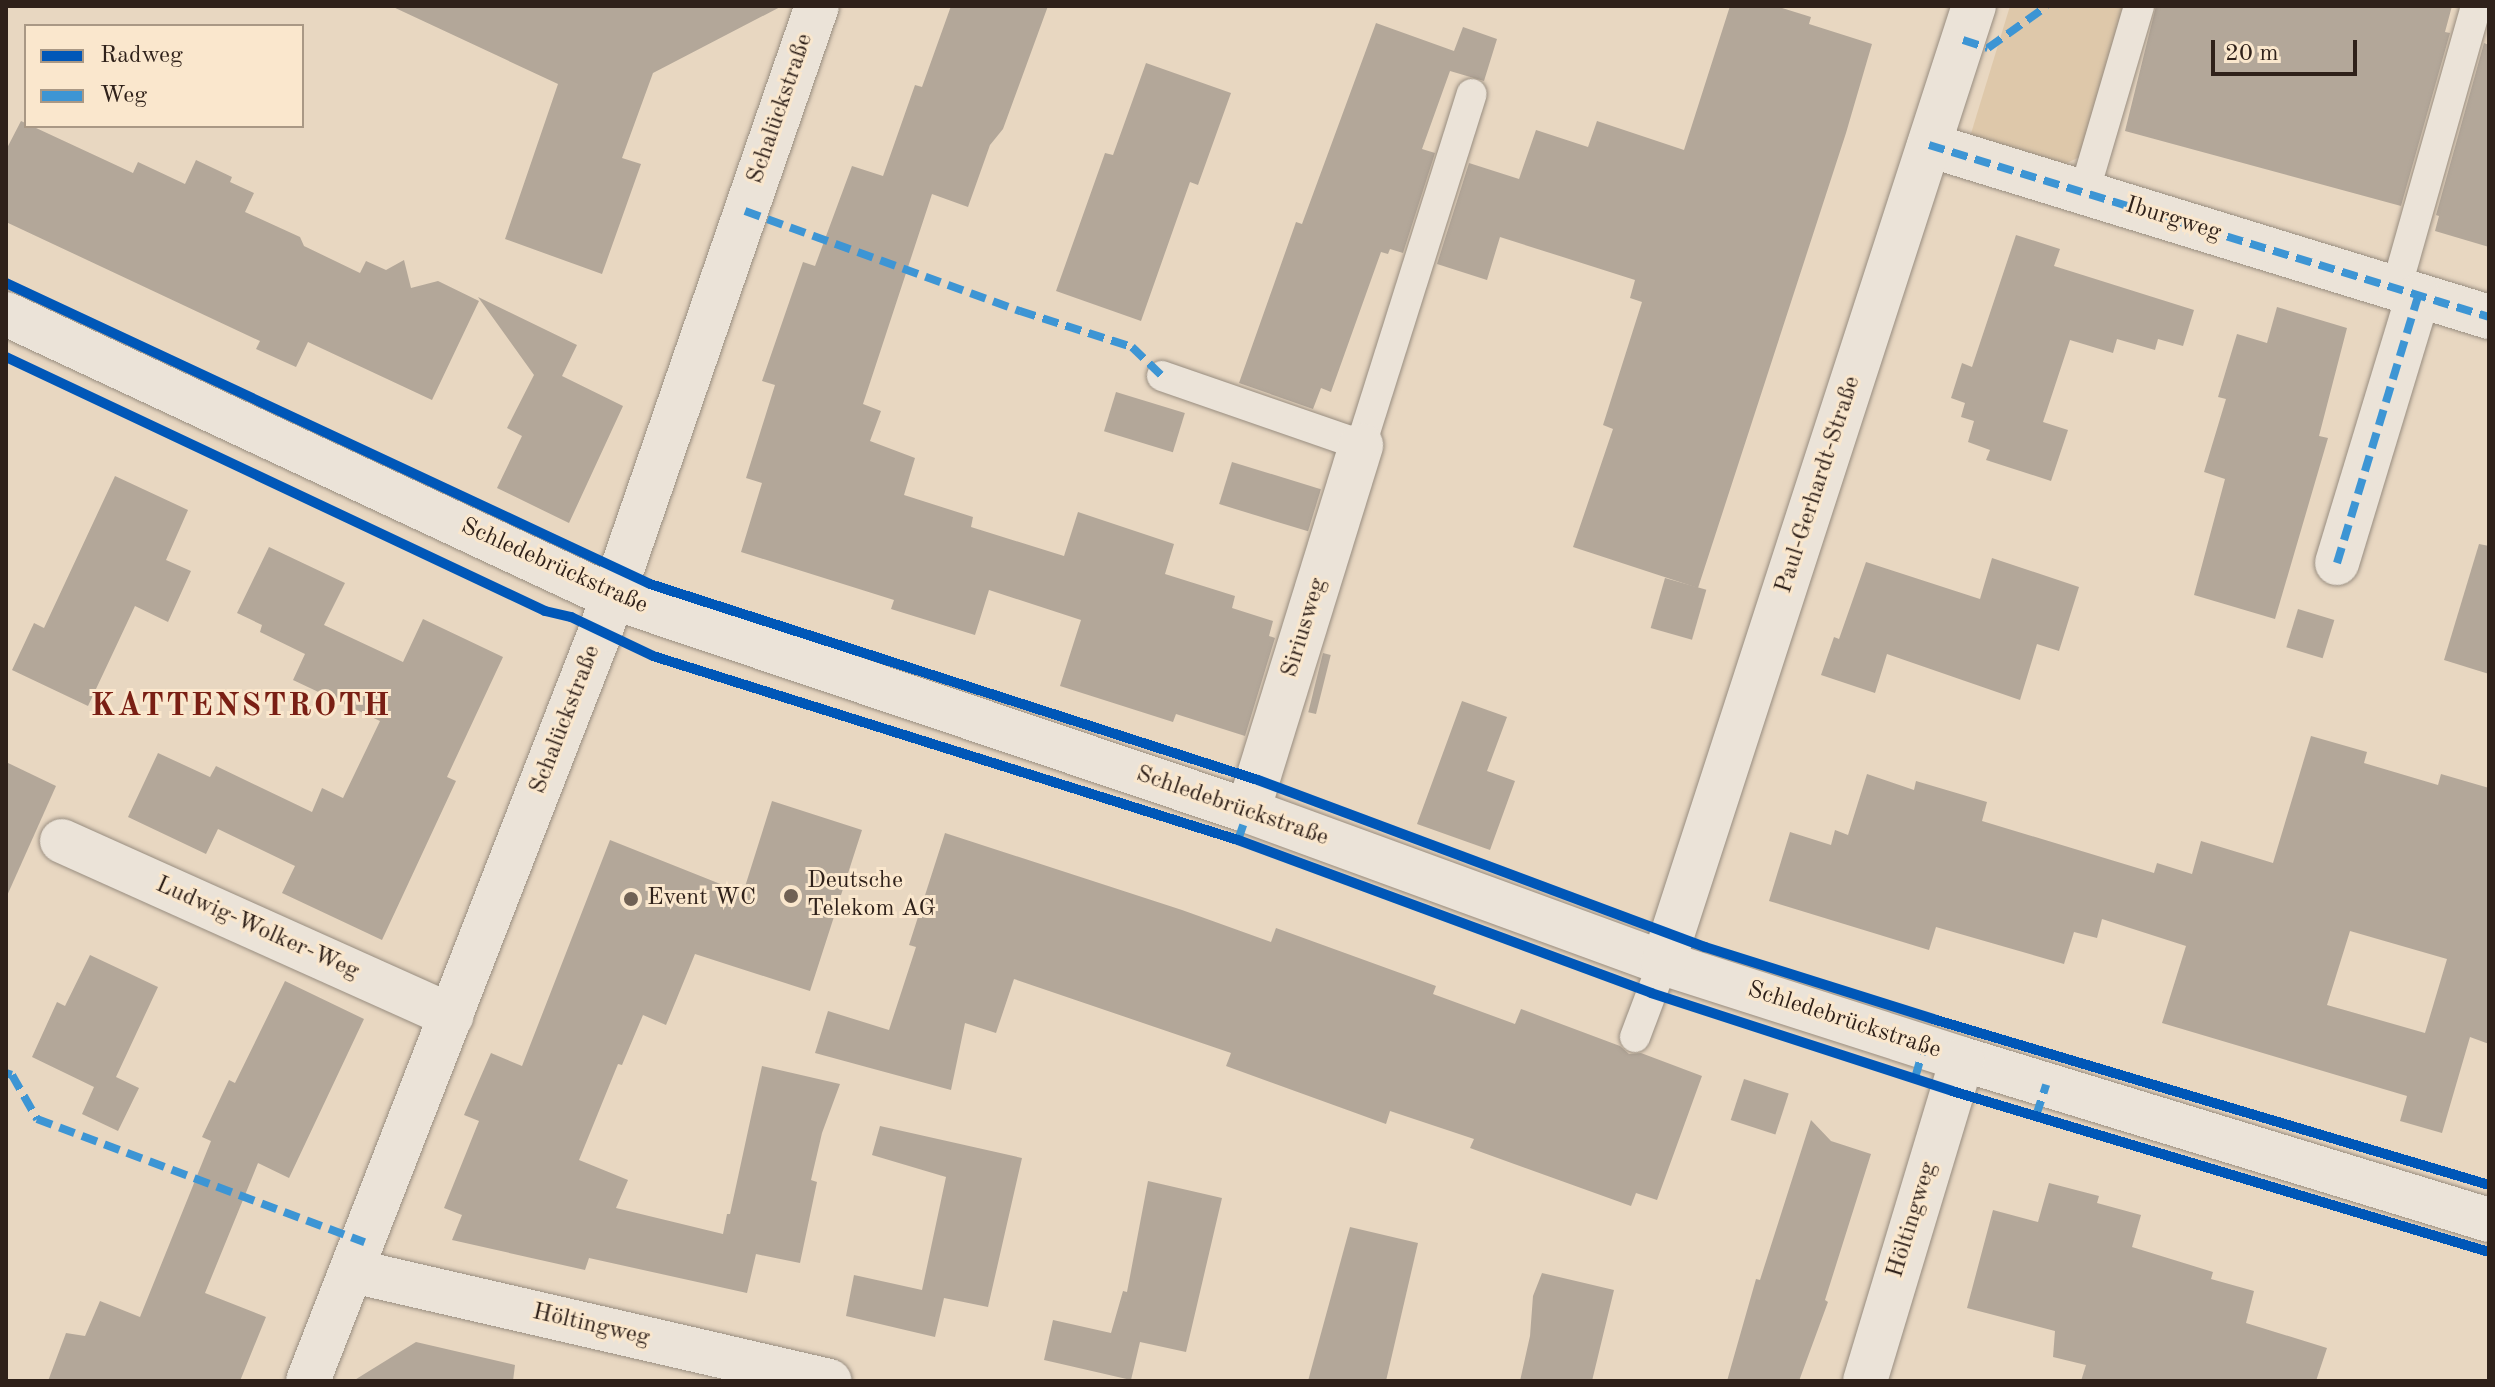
<!DOCTYPE html>
<meta charset="utf-8">
<style>
body{margin:0}
#map{position:relative;width:2495px;height:1387px;overflow:hidden;background:#e8d7c1;font-family:"Old Standard TT",serif}
div>[style]{position:absolute}
[style*='--x']{left:calc(var(--x)*1px);top:calc(var(--y)*1px);width:calc(var(--w)*1px);rotate:calc(var(--a)*1deg)}
.green>*{inset:0;background:#dec8aa}
.building>*{inset:0;background:#b3a799;transform-origin:0 0}
.roads{filter:drop-shadow(0 0 2px #988d80) drop-shadow(0 0 2px #988d80)}
.lane>*{height:30px;margin:-15px;padding:0 15px;transform-origin:15px;border-radius:15px;background:#ebe3d8}
.street>*{height:44px;margin:-22px;padding:0 22px;transform-origin:22px;border-radius:22px;background:#ebe3d8}
.quiet>*{height:8px;margin-top:-4px;transform-origin:0;background:repeating-linear-gradient(90deg,#3d95d4 0 16px,transparent 0 24px)}
.cycleway>*{height:10px;margin:-5px;padding:0 5px;transform-origin:5px;border-radius:5px;background:#0057b8}
.dots>*{width:22px;height:22px;translate:-50% -50%;box-sizing:border-box;border:4px solid #fae7cd;border-radius:50%}
span{translate:-50% -50%;white-space:nowrap;text-align:center;line-height:1.15;-webkit-text-stroke:6px #fae7cd;paint-order:stroke}
.street-label{font-size:24px;color:#2f211a}
.poi-label{font-size:24px;color:#2f211a}
.left{translate:0 -50%;text-align:left}
.district-label{font-size:32px;color:#7a1f14;font-weight:700;letter-spacing:2px}
.frame{position:absolute;inset:0;border:8px solid #2f211a;pointer-events:none}
.legend{position:absolute;left:24px;top:24px;width:280px;height:104px;box-sizing:border-box;background:#fae7cd;border:2px solid #a99885;margin:0;padding:10px 14px;list-style:none;font-size:24px;color:#2f211a}
.legend li{display:flex;align-items:center;gap:16px;height:40px}
.legend b{width:40px;border:2px solid #a99885}
.scale{position:absolute;left:2211px;top:40px;width:146px;height:36px;box-sizing:border-box;border:4px solid #2f211a;border-top:0;padding-left:10px;font-size:24px;line-height:28px;white-space:nowrap;color:#2f211a;-webkit-text-stroke:6px #fae7cd;paint-order:stroke}
</style>
<div id="map">
<div class="green">
<i style="clip-path:polygon(2010px 6px,2126px 6px,2084px 155px,2058px 167px,1969px 140px)"></i>
</div>
<div class="building">
<i style="clip-path:polygon(391px 6px,782px 6px,653px 73px,622px 158px,641px 164px,602px 274px,505px 239px,558px 84px)"></i>
<i style="clip-path:polygon(951px 6px,1048px 6px,1003px 129px,990px 145px,968px 207px,932px 194px,863px 404px,881px 411px,870px 441px,915px 458px,904px 495px,973px 517px,971px 527px,1064px 556px,1078px 512px,1174px 544px,1165px 574px,1235px 596px,1232px 608px,1273px 621px,1269px 636px,1275px 638px,1245px 736px,1176px 714px,1173px 722px,1060px 686px,1081px 620px,989px 590px,975px 635px,891px 609px,894px 600px,741px 552px,762px 483px,746px 478px,775px 385px,762px 381px,803px 262px,815px 266px,852px 166px,883px 176px,915px 85px,922px 87px)"></i>
<i style="clip-path:polygon(1730px 6px,1776px 6px,1811px 17px,1809px 24px,1872px 44px,1846px 133px,1698px 588px,1573px 547px,1613px 429px,1603px 425px,1642px 302px,1630px 298px,1635px 280px,1500px 237px,1487px 280px,1437px 264px,1469px 163px,1519px 179px,1536px 130px,1588px 147px,1597px 121px,1684px 150px)"></i>
<i style="clip-path:polygon(2156px 6px,2452px 6px,2445px 32px,2450px 33px,2401px 206px,2125px 131px)"></i>
<i style="clip-path:polygon(1376px 23px,1454px 51px,1463px 27px,1497px 39px,1484px 81px,1450px 71px,1422px 149px,1435px 153px,1403px 253px,1390px 249px,1388px 254px,1381px 252px,1331px 392px,1321px 388px,1313px 409px,1239px 383px,1296px 222px,1302px 224px)"></i>
<i style="clip-path:polygon(2484px 43px,2489px 45px,2489px 247px,2435px 231px,2439px 216px,2436px 215px)"></i>
<i style="clip-path:polygon(1146px 63px,1231px 93px,1198px 185px,1190px 182px,1141px 321px,1056px 291px,1105px 153px,1113px 155px)"></i>
<i style="clip-path:polygon(21px 121px,133px 173px,138px 162px,185px 184px,196px 160px,232px 177px,230px 182px,254px 193px,245px 212px,300px 237px,304px 246px,360px 273px,366px 261px,386px 270px,404px 260px,411px 288px,438px 281px,479px 301px,432px 400px,308px 342px,296px 367px,256px 349px,260px 341px,6px 222px,6px 150px)"></i>
<i style="clip-path:polygon(2016px 235px,2060px 249px,2054px 266px,2194px 310px,2183px 346px,2158px 339px,2155px 350px,2117px 339px,2113px 353px,2070px 340px,2043px 422px,2068px 430px,2051px 481px,1986px 460px,1990px 450px,1968px 442px,1974px 421px,1961px 417px,1965px 403px,1951px 398px,1962px 363px,1972px 367px)"></i>
<i style="clip-path:polygon(478px 297px,577px 345px,562px 376px,623px 406px,569px 523px,497px 488px,522px 436px,507px 428px,534px 375px)"></i>
<i style="clip-path:polygon(2277px 307px,2347px 328px,2319px 436px,2328px 438px,2275px 619px,2194px 595px,2225px 479px,2204px 472px,2226px 399px,2218px 397px,2237px 334px,2267px 343px)"></i>
<i style="left:1116px;top:392px;width:72px;height:41px;rotate:17deg"></i>
<i style="left:1232px;top:462px;width:93px;height:44px;rotate:17deg"></i>
<i style="clip-path:polygon(115px 476px,188px 510px,166px 560px,191px 571px,168px 622px,135px 606px,88px 706px,12px 670px,34px 623px,44px 628px)"></i>
<i style="clip-path:polygon(2479px 544px,2489px 546px,2489px 674px,2444px 660px)"></i>
<i style="clip-path:polygon(269px 547px,345px 583px,324px 625px,403px 662px,423px 619px,503px 657px,447px 777px,456px 781px,382px 940px,282px 893px,295px 866px,218px 829px,206px 854px,128px 817px,158px 753px,210px 777px,216px 766px,312px 812px,322px 788px,343px 798px,380px 721px,293px 680px,305px 654px,260px 632px,262px 625px,237px 613px)"></i>
<i style="clip-path:polygon(1992px 558px,2079px 587px,2059px 651px,2037px 644px,2020px 700px,1887px 654px,1875px 693px,1821px 675px,1834px 637px,1839px 639px,1866px 562px,1980px 599px)"></i>
<i style="left:1665px;top:578px;width:43px;height:52px;rotate:16deg"></i>
<i style="left:2298px;top:609px;width:38px;height:40px;rotate:17deg"></i>
<i style="left:1323px;top:653px;width:8px;height:61px;rotate:14deg"></i>
<i style="clip-path:polygon(1462px 701px,1507px 717px,1487px 771px,1515px 781px,1490px 850px,1417px 824px)"></i>
<i style="clip-path:polygon(evenodd,2311px 736px,2367px 752px,2364px 763px,2438px 785px,2441px 774px,2489px 788px,2489px 1044px,2470px 1037px,2442px 1133px,2400px 1121px,2407px 1096px,2162px 1023px,2186px 946px,2102px 919px,2097px 938px,2074px 932px,2064px 964px,1936px 927px,1929px 950px,1769px 901px,1790px 832px,1831px 845px,1835px 830px,1848px 835px,1867px 774px,1914px 790px,1916px 781px,1987px 802px,1982px 821px,2154px 873px,2157px 863px,2192px 874px,2201px 841px,2273px 863px,2311px 736px,2350px 931px,2447px 959px,2425px 1033px,2327px 1005px,2350px 931px)"></i>
<i style="clip-path:polygon(6px 762px,56px 786px,6px 898px)"></i>
<i style="clip-path:polygon(772px 801px,862px 830px,810px 991px,695px 954px,666px 1025px,643px 1015px,622px 1065px,618px 1064px,579px 1160px,628px 1180px,616px 1208px,723px 1234px,727px 1214px,730px 1214px,762px 1066px,840px 1084px,822px 1133px,811px 1180px,817px 1182px,800px 1263px,756px 1254px,747px 1293px,589px 1258px,585px 1270px,452px 1240px,462px 1215px,444px 1208px,479px 1121px,464px 1115px,491px 1053px,522px 1066px,610px 840px,743px 893px)"></i>
<i style="clip-path:polygon(945px 833px,1182px 910px,1271px 942px,1276px 928px,1436px 986px,1433px 994px,1515px 1024px,1521px 1009px,1620px 1046px,1629px 1054px,1641px 1053px,1702px 1076px,1657px 1200px,1636px 1193px,1631px 1206px,1470px 1148px,1474px 1139px,1390px 1111px,1386px 1124px,1226px 1066px,1231px 1053px,1014px 979px,996px 1033px,965px 1023px,951px 1090px,815px 1053px,828px 1011px,889px 1030px,916px 947px,909px 945px)"></i>
<i style="clip-path:polygon(90px 955px,158px 987px,116px 1077px,139px 1088px,118px 1131px,82px 1114px,94px 1087px,32px 1057px,57px 1002px,65px 1006px)"></i>
<i style="clip-path:polygon(285px 981px,364px 1019px,289px 1178px,258px 1163px,205px 1293px,266px 1317px,240px 1381px,48px 1381px,66px 1333px,85px 1336px,100px 1301px,140px 1317px,211px 1141px,202px 1137px,229px 1080px,235px 1083px)"></i>
<i style="left:1744px;top:1079px;width:47px;height:43px;rotate:18deg"></i>
<i style="clip-path:polygon(1811px 1120px,1831px 1141px,1871px 1154px,1825px 1300px,1828px 1302px,1799px 1381px,1727px 1381px,1756px 1279px,1760px 1280px)"></i>
<i style="clip-path:polygon(880px 1126px,1022px 1158px,988px 1307px,944px 1298px,935px 1337px,846px 1316px,854px 1275px,922px 1290px,946px 1177px,872px 1155px)"></i>
<i style="clip-path:polygon(1148px 1181px,1222px 1198px,1186px 1352px,1140px 1342px,1131px 1380px,1044px 1360px,1053px 1320px,1111px 1333px,1123px 1291px,1127px 1292px)"></i>
<i style="clip-path:polygon(2049px 1183px,2099px 1196px,2097px 1203px,2141px 1215px,2132px 1247px,2213px 1272px,2211px 1279px,2254px 1291px,2246px 1323px,2327px 1348px,2316px 1381px,2081px 1381px,2086px 1365px,2053px 1357px,2055px 1331px,1967px 1308px,1993px 1210px,2038px 1222px)"></i>
<i style="clip-path:polygon(1350px 1227px,1418px 1243px,1386px 1381px,1308px 1381px)"></i>
<i style="clip-path:polygon(1542px 1273px,1614px 1290px,1592px 1381px,1520px 1381px,1530px 1336px,1533px 1296px)"></i>
<i style="clip-path:polygon(416px 1342px,515px 1365px,513px 1381px,353px 1381px)"></i>
</div>
<div class="roads">
<div class="lane">
<i style="--x:2084;--y:193;--w:195;--a:-73.6"></i>
<i style="--x:2396;--y:289;--w:294;--a:-74.2"></i>
<i style="--x:1162;--y:376;--w:211;--a:19.1"></i>
<i style="--x:1361;--y:445;--w:368;--a:-72.5"></i>
<i style="--x:1635;--y:1037;--w:79;--a:-69.3"></i>
</div>
<div class="street">
<i style="--x:1929;--y:145;--w:586;--a:17.07"></i>
<i style="--x:6;--y:314;--w:669;--a:25.03"></i>
<i style="--x:612;--y:597;--w:671;--a:18.6"></i>
<i style="--x:1248;--y:811;--w:442;--a:20.1"></i>
<i style="--x:1663;--y:963;--w:314;--a:17.8"></i>
<i style="--x:1962;--y:1059;--w:551;--a:16.99"></i>
<i style="--x:2337;--y:563;--w:279;--a:-73.1"></i>
<i style="--x:1248;--y:811;--w:383;--a:-72.8"></i>
<i style="--x:62;--y:841;--w:427;--a:24.2"></i>
<i style="--x:1663;--y:963;--w:1006;--a:-72"></i>
<i style="--x:353;--y:1271;--w:489;--a:13"></i>
<i style="--x:308;--y:1381;--w:806;--a:-68.69"></i>
<i style="--x:601;--y:630;--w:660;--a:-70.91"></i>
<i style="--x:1865;--y:1381;--w:336;--a:-73.2"></i>
</div>
</div>
<div class="quiet">
<i style="--x:1963;--y:40;--w:26;--a:18"></i>
<i style="--x:1988;--y:48;--w:72;--a:-35.4"></i>
<i style="--x:1929;--y:145;--w:586;--a:17.07"></i>
<i style="--x:745;--y:211;--w:293;--a:20"></i>
<i style="--x:1020;--y:311;--w:118;--a:17.8"></i>
<i style="--x:1132;--y:347;--w:42;--a:44"></i>
<i style="--x:2337;--y:563;--w:279;--a:-73.1"></i>
<i style="--x:1238;--y:840;--w:31;--a:-71"></i>
<i style="--x:6;--y:1073;--w:6;--a:18"></i>
<i style="--x:12;--y:1075;--w:51;--a:60.4"></i>
<i style="--x:37;--y:1119;--w:350;--a:20.6"></i>
<i style="--x:1915;--y:1078;--w:32;--a:-74"></i>
<i style="--x:2036;--y:1116;--w:33;--a:-72"></i>
</div>
<div class="cycleway">
<i style="--x:6;--y:283;--w:711;--a:25.05"></i>
<i style="--x:650;--y:584;--w:639;--a:17.87"></i>
<i style="--x:1258;--y:780;--w:477;--a:20.5"></i>
<i style="--x:1705;--y:947;--w:239;--a:17.5"></i>
<i style="--x:1933;--y:1019;--w:580;--a:16.62"></i>
<i style="--x:6;--y:357;--w:596;--a:25.23"></i>
<i style="--x:545;--y:611;--w:27;--a:13"></i>
<i style="--x:571;--y:617;--w:91;--a:25.4"></i>
<i style="--x:653;--y:656;--w:613;--a:17.46"></i>
<i style="--x:1238;--y:840;--w:440;--a:20.3"></i>
<i style="--x:1651;--y:993;--w:317;--a:18"></i>
<i style="--x:1952;--y:1091;--w:561;--a:16.69"></i>
</div>
<div class="dots">
<i style="left:791px;top:896px;background:#706154"></i>
<i style="left:631px;top:899px;background:#706154"></i>
</div>
<div class="street-label">
<span style="left:781px;top:109px;rotate:-71deg">Schalückstraße</span>
<span style="left:2173px;top:220px;rotate:17deg">Iburgweg</span>
<span style="left:1819px;top:485px;rotate:-72deg">Paul-Gerhardt-Straße</span>
<span style="left:554px;top:567px;rotate:24deg">Schledebrückstraße</span>
<span style="left:1305px;top:628px;rotate:-73deg">Siriusweg</span>
<span style="left:566px;top:720px;rotate:-69deg">Schalückstraße</span>
<span style="left:1232px;top:807px;rotate:19deg">Schledebrückstraße</span>
<span style="left:257px;top:929px;rotate:24deg">Ludwig-Wolker-Weg</span>
<span style="left:1844px;top:1021px;rotate:18deg">Schledebrückstraße</span>
<span style="left:1913px;top:1220px;rotate:-73deg">Höltingweg</span>
<span style="left:591px;top:1326px;rotate:13deg">Höltingweg</span>
</div>
<div class="poi-label">
<span class="left" style="left:807px;top:896px">Deutsche<br>Telekom AG</span>
<span class="left" style="left:647px;top:899px">Event WC</span>
</div>
<div class="district-label">
<span style="left:241px;top:707px">KATTENSTROTH</span>
</div>
<div class="frame"></div>
<ul class="legend">
<li><b style="height:10px;background:#0057b8"></b>Radweg</li>
<li><b style="height:10px;background:#3d95d4"></b>Weg</li>
</ul>
<div class="scale">20 m</div>
</div>
